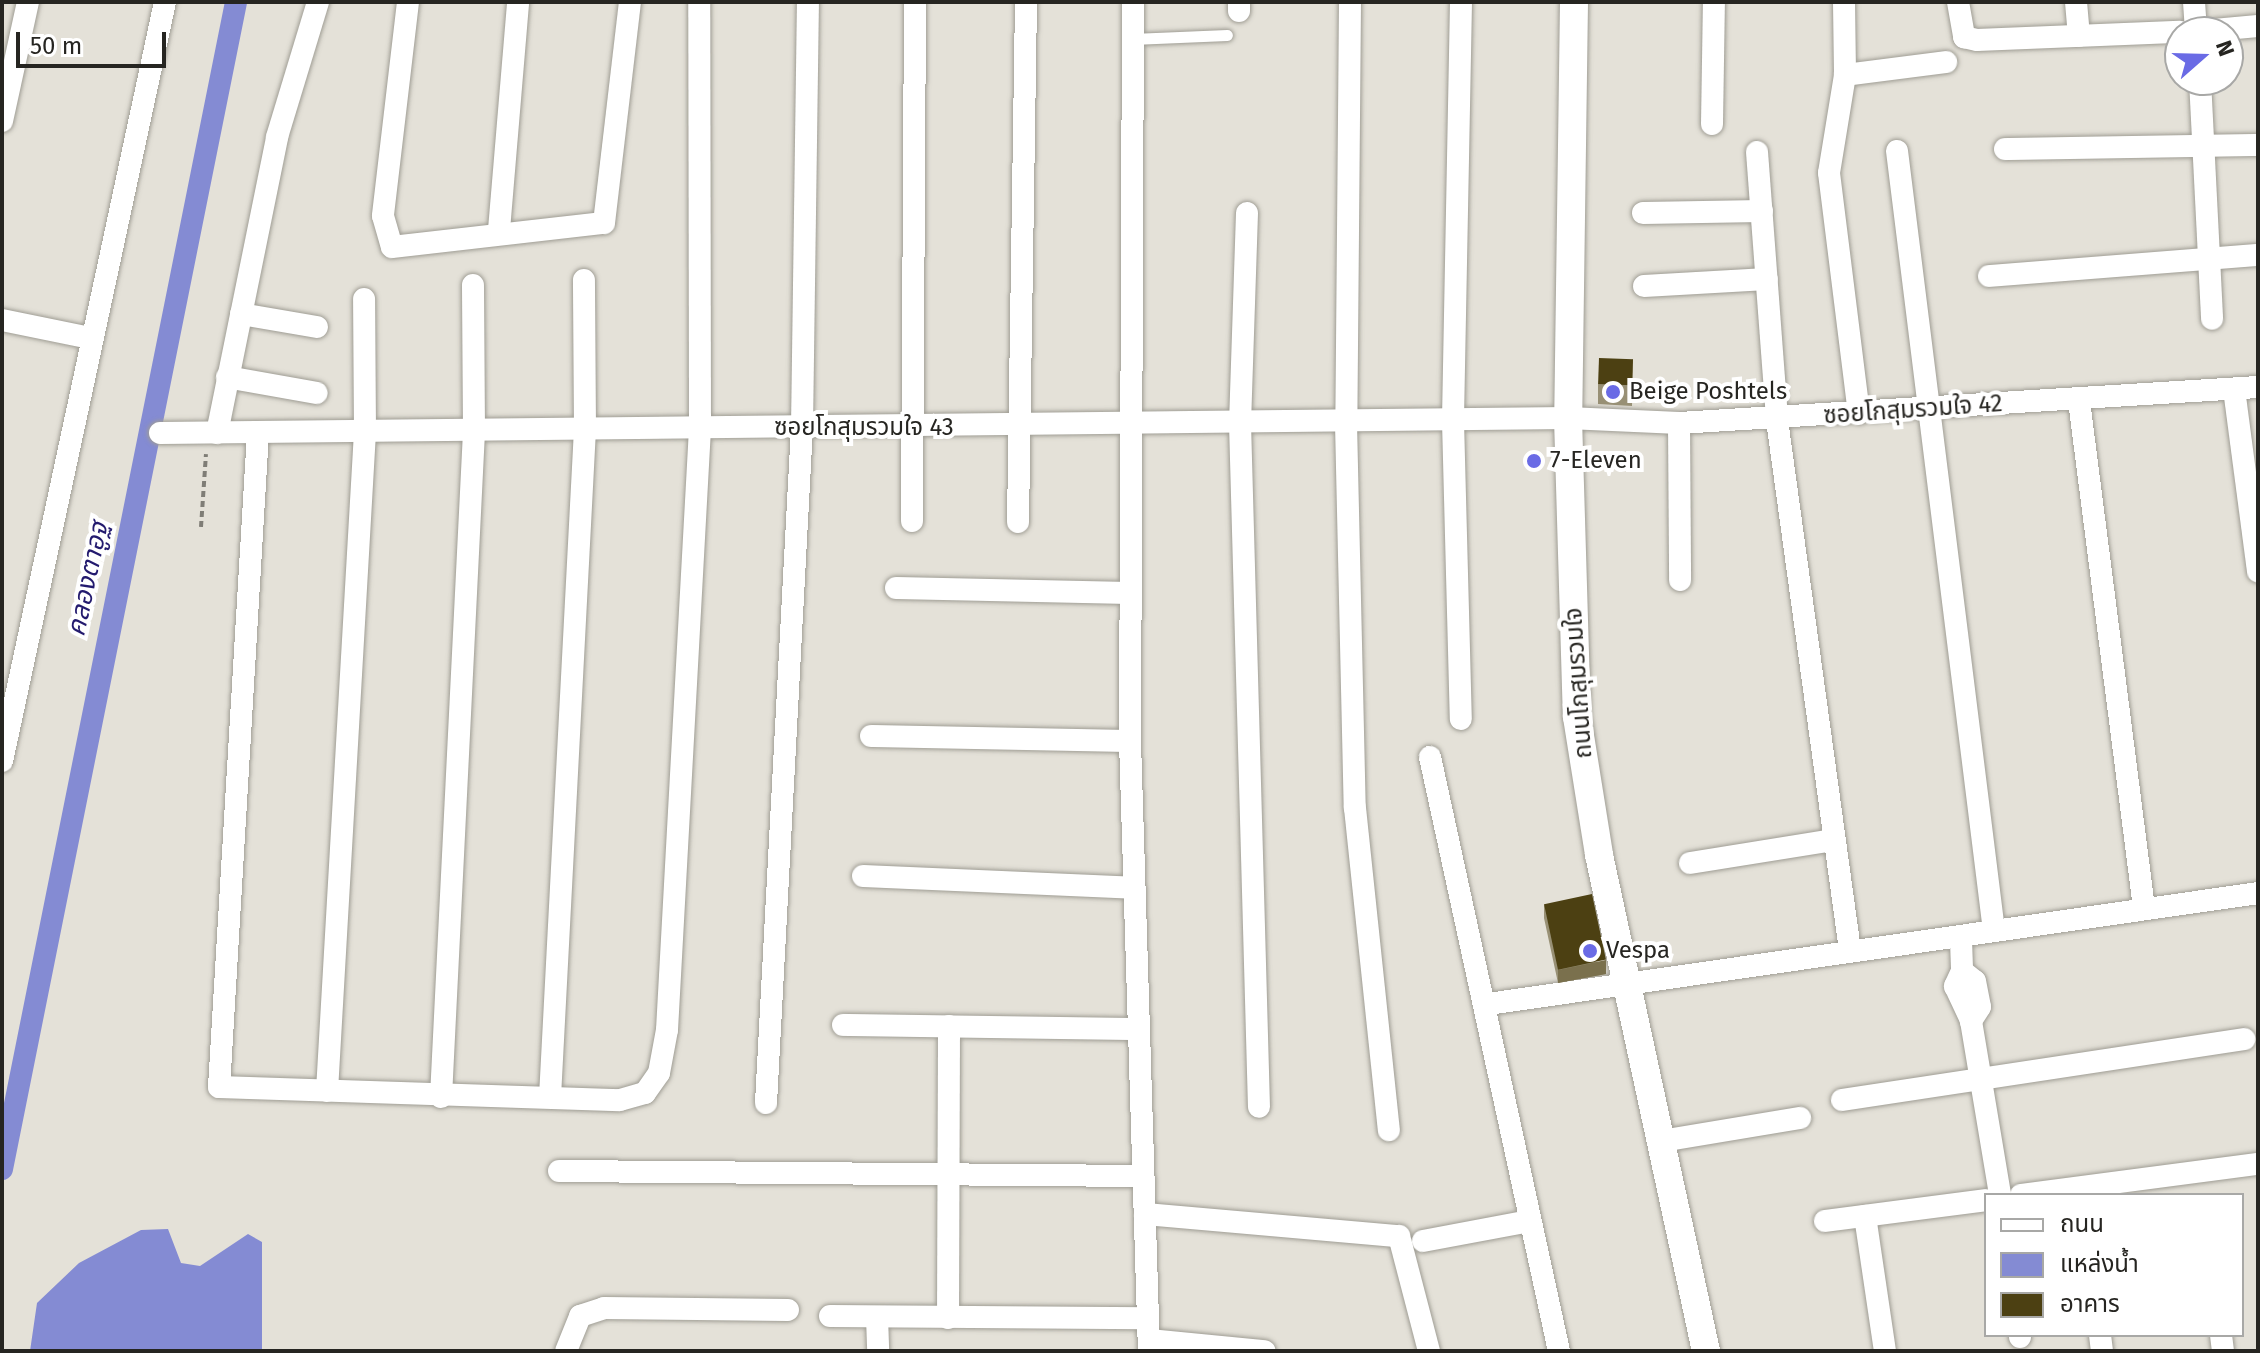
<!DOCTYPE html>
<meta charset="utf-8">
<style>
body{margin:0}
#map{position:relative;width:2260px;height:1353px;overflow:hidden;background:#e4e1d8;font-family:"Fira Sans","Noto Sans Thai",sans-serif}
div>[style]{position:absolute}
[style*='--x']{left:calc(var(--x)*1px);top:calc(var(--y)*1px);width:calc(var(--w)*1px);rotate:calc(var(--a)*1deg)}
.water>*{inset:0;background:#848bd3}
.canal>*{height:22px;margin:-11px;padding:0 11px;transform-origin:11px;border-radius:11px;background:#848bd3}
.path>*{height:4px;margin-top:-2px;transform-origin:0;background:repeating-linear-gradient(90deg,#7f7d76 0 6px,transparent 0 10px)}
.roads{filter:drop-shadow(0 0 2px #9f9d94) drop-shadow(0 0 2px #9f9d94)}
.service>*{height:11px;margin:-5.5px;padding:0 5.5px;transform-origin:5.5px;border-radius:5.5px;background:#fff}
.minor>*{height:22px;margin:-11px;padding:0 11px;transform-origin:11px;border-radius:11px;background:#fff}
.tertiary>*{height:28px;margin:-14px;padding:0 14px;transform-origin:14px;border-radius:14px;background:#fff}
.wall>*{inset:0;background:#989075}
.shaded-wall>*{inset:0;background:#7a704d}
.building>*{inset:0;background:#4c4012;transform-origin:0 0}
.dots>*{width:22px;height:22px;translate:-50% -50%;box-sizing:border-box;border:4px solid #fff;border-radius:50%}
span{translate:-50% -50%;white-space:nowrap;text-align:center;line-height:1.15;-webkit-text-stroke:8px #fff;paint-order:stroke}
.poi-label{font-size:24px;color:#262521}
.left{translate:0 -50%;text-align:left}
.street-label{font-size:24px;color:#262521}
.water-label{font-size:26px;color:#231a6e;font-style:italic}
.frame{position:absolute;inset:0;border:4px solid #262521;pointer-events:none}
.legend{position:absolute;left:1984px;top:1193px;width:260px;height:144px;box-sizing:border-box;background:#fff;border:2px solid #a8a8a6;margin:0;padding:10px 14px;list-style:none;font-size:24px;color:#262521}
.legend li{display:flex;align-items:center;gap:16px;height:40px}
.legend b{width:40px;border:2px solid #a8a8a6}
.north{position:absolute;left:2164px;top:16px;width:80px;height:80px;box-sizing:border-box;background:#fff;border:2px solid #a8a8a6;border-radius:50%;rotate:70deg;font-size:22px;font-weight:700;line-height:32px;text-align:center;color:#262521}
.north::after{content:'';display:block;margin:auto;width:28px;height:36px;background:#6a6be5;clip-path:polygon(50% 0,100% 100%,50% 72%,0 100%)}
.scale{position:absolute;left:16px;top:32px;width:150px;height:36px;box-sizing:border-box;border:4px solid #262521;border-top:0;padding-left:10px;font-size:24px;line-height:28px;white-space:nowrap;color:#262521;-webkit-text-stroke:6px #fff;paint-order:stroke}
</style>
<div id="map">
<div class="water">
<i style="clip-path:polygon(168px 1229px,181px 1263px,200px 1266px,248px 1234px,262px 1242px,262px 1351px,30px 1351px,37px 1303px,79px 1263px,141px 1230px)"></i>
</div>
<div class="canal">
<i style="--x:2;--y:1169;--w:1190;--a:-78.66"></i>
</div>
<div class="path">
<i style="--x:201;--y:527;--w:73;--a:-86.1"></i>
</div>
<div class="roads">
<div class="service">
<i style="--x:1132;--y:39;--w:95;--a:-2.4"></i>
</div>
<div class="minor">
<i style="--x:408;--y:2;--w:215;--a:96.7"></i>
<i style="--x:383;--y:216;--w:32;--a:74"></i>
<i style="--x:392;--y:247;--w:213;--a:-6.5"></i>
<i style="--x:604;--y:223;--w:223;--a:-83.3"></i>
<i style="--x:1133;--y:2;--w:739;--a:90.23"></i>
<i style="--x:1130;--y:741;--w:610;--a:88.22"></i>
<i style="--x:1350;--y:2;--w:421;--a:90.5"></i>
<i style="--x:1346;--y:423;--w:385;--a:88.7"></i>
<i style="--x:1355;--y:808;--w:324;--a:84"></i>
<i style="--x:1461;--y:2;--w:419;--a:91.1"></i>
<i style="--x:1453;--y:421;--w:298;--a:88.5"></i>
<i style="--x:1844;--y:2;--w:73;--a:89.2"></i>
<i style="--x:1845;--y:75;--w:99;--a:99.3"></i>
<i style="--x:1829;--y:173;--w:242;--a:82.9"></i>
<i style="--x:1958;--y:2;--w:36;--a:80"></i>
<i style="--x:1964;--y:37;--w:13;--a:13"></i>
<i style="--x:1977;--y:40;--w:203;--a:-2.3"></i>
<i style="--x:2076;--y:2;--w:34;--a:85"></i>
<i style="--x:2194;--y:2;--w:30;--a:86"></i>
<i style="--x:1239;--y:11;--w:9;--a:-90"></i>
<i style="--x:2192;--y:32;--w:66;--a:-5.2"></i>
<i style="--x:1845;--y:75;--w:102;--a:-7.3"></i>
<i style="--x:2200;--y:80;--w:239;--a:87.1"></i>
<i style="--x:2;--y:121;--w:122;--a:-77.7"></i>
<i style="--x:1712;--y:124;--w:122;--a:-89.1"></i>
<i style="--x:2005;--y:149;--w:253;--a:-0.9"></i>
<i style="--x:1897;--y:151;--w:786;--a:82.91"></i>
<i style="--x:1757;--y:152;--w:269;--a:85.7"></i>
<i style="--x:1777;--y:420;--w:535;--a:82.16"></i>
<i style="--x:1247;--y:213;--w:210;--a:91.9"></i>
<i style="--x:1240;--y:423;--w:684;--a:88.41"></i>
<i style="--x:1643;--y:213;--w:119;--a:-1"></i>
<i style="--x:499;--y:230;--w:229;--a:-85.2"></i>
<i style="--x:1989;--y:276;--w:270;--a:-4.5"></i>
<i style="--x:1644;--y:286;--w:123;--a:-3.3"></i>
<i style="--x:241;--y:314;--w:77;--a:9.7"></i>
<i style="--x:2;--y:320;--w:90;--a:11.6"></i>
<i style="--x:227;--y:377;--w:91;--a:10.1"></i>
<i style="--x:2234;--y:389;--w:184;--a:82.5"></i>
<i style="--x:2079;--y:401;--w:511;--a:82.69"></i>
<i style="--x:1679;--y:423;--w:157;--a:89.6"></i>
<i style="--x:160;--y:433;--w:1408;--a:-0.61"></i>
<i style="--x:1568;--y:418;--w:111;--a:2.6"></i>
<i style="--x:1679;--y:423;--w:580;--a:-3.56"></i>
<i style="--x:217;--y:433;--w:302;--a:-78.5"></i>
<i style="--x:277;--y:137;--w:141;--a:-73.1"></i>
<i style="--x:258;--y:433;--w:655;--a:93.41"></i>
<i style="--x:219;--y:1087;--w:401;--a:1.9"></i>
<i style="--x:620;--y:1100;--w:26;--a:-16"></i>
<i style="--x:645;--y:1093;--w:24;--a:-55"></i>
<i style="--x:659;--y:1073;--w:44;--a:-79.5"></i>
<i style="--x:667;--y:1030;--w:602;--a:-86.86"></i>
<i style="--x:700;--y:429;--w:427;--a:-90.1"></i>
<i style="--x:912;--y:521;--w:519;--a:-89.67"></i>
<i style="--x:1018;--y:522;--w:520;--a:-89.12"></i>
<i style="--x:896;--y:588;--w:234;--a:1.2"></i>
<i style="--x:871;--y:736;--w:259;--a:1.1"></i>
<i style="--x:1430;--y:757;--w:608;--a:77.75"></i>
<i style="--x:2;--y:761;--w:776;--a:-77.88"></i>
<i style="--x:1690;--y:863;--w:146;--a:-9.1"></i>
<i style="--x:863;--y:876;--w:271;--a:2.5"></i>
<i style="--x:1961;--y:940;--w:31;--a:88"></i>
<i style="--x:1962;--y:971;--w:17;--a:115"></i>
<i style="--x:1955;--y:986;--w:38;--a:65"></i>
<i style="--x:1971;--y:1021;--w:176;--a:80.5"></i>
<i style="--x:1962;--y:971;--w:16;--a:38"></i>
<i style="--x:1975;--y:981;--w:26;--a:79"></i>
<i style="--x:1980;--y:1007;--w:17;--a:123"></i>
<i style="--x:1488;--y:1004;--w:778;--a:-8.2"></i>
<i style="--x:843;--y:1025;--w:294;--a:0.8"></i>
<i style="--x:327;--y:1091;--w:660;--a:-86.7"></i>
<i style="--x:365;--y:432;--w:133;--a:-90.4"></i>
<i style="--x:441;--y:1097;--w:667;--a:-87.16"></i>
<i style="--x:474;--y:431;--w:146;--a:-90.4"></i>
<i style="--x:550;--y:1097;--w:668;--a:-87"></i>
<i style="--x:585;--y:430;--w:150;--a:-90.4"></i>
<i style="--x:1842;--y:1100;--w:407;--a:-8.6"></i>
<i style="--x:766;--y:1103;--w:676;--a:-86.95"></i>
<i style="--x:802;--y:428;--w:426;--a:-89.2"></i>
<i style="--x:1661;--y:1141;--w:141;--a:-9.4"></i>
<i style="--x:559;--y:1171;--w:583;--a:0.49"></i>
<i style="--x:2021;--y:1195;--w:239;--a:-7.5"></i>
<i style="--x:1145;--y:1214;--w:255;--a:5"></i>
<i style="--x:1399;--y:1236;--w:119;--a:75.4"></i>
<i style="--x:1865;--y:1216;--w:136;--a:81.6"></i>
<i style="--x:1825;--y:1221;--w:162;--a:-7.4"></i>
<i style="--x:1423;--y:1241;--w:109;--a:-10.6"></i>
<i style="--x:830;--y:1316;--w:318;--a:0.4"></i>
<i style="--x:877;--y:1317;--w:34;--a:88"></i>
<i style="--x:948;--y:1318;--w:292;--a:-89.8"></i>
<i style="--x:2020;--y:1335;--w:2;--a:90"></i>
<i style="--x:2100;--y:1335;--w:16;--a:83"></i>
<i style="--x:2221;--y:1335;--w:16;--a:83"></i>
<i style="--x:1149;--y:1340;--w:116;--a:5.5"></i>
<i style="--x:566;--y:1351;--w:38;--a:-68"></i>
<i style="--x:580;--y:1316;--w:25;--a:-18"></i>
<i style="--x:604;--y:1308;--w:184;--a:0.6"></i>
</div>
<div class="tertiary">
<i style="--x:1574;--y:2;--w:416;--a:90.8"></i>
<i style="--x:1568;--y:418;--w:299;--a:88.3"></i>
<i style="--x:1577;--y:717;--w:140;--a:80.9"></i>
<i style="--x:1599;--y:855;--w:507;--a:77.83"></i>
</div>
</div>
<div class="wall">
<i style="clip-path:polygon(1633px 359px,1632px 406px,1598px 404px,1598px 384px)"></i>
<i style="clip-path:polygon(1544px 904px,1606px 974px,1558px 983px,1544px 918px)"></i>
</div>
<div class="shaded-wall">
<i style="clip-path:polygon(1606px 960px,1606px 974px,1558px 983px,1558px 970px)"></i>
</div>
<div class="building">
<i style="left:1599px;top:358px;width:34px;height:26px;rotate:2deg"></i>
<i style="left:1592px;top:894px;width:67px;height:49px;rotate:78deg"></i>
</div>
<div class="dots">
<i style="left:1613px;top:392px;background:#6a6be5"></i>
<i style="left:1534px;top:461px;background:#6a6be5"></i>
<i style="left:1590px;top:951px;background:#6a6be5"></i>
</div>
<div class="poi-label">
<span class="left" style="left:1629px;top:392px">Beige Poshtels</span>
<span class="left" style="left:1550px;top:461px">7-Eleven</span>
<span class="left" style="left:1606px;top:951px">Vespa</span>
</div>
<div class="street-label">
<span style="left:1913px;top:410px;rotate:-4deg">ซอยโกสุมรวมใจ 42</span>
<span style="left:864px;top:428px">ซอยโกสุมรวมใจ 43</span>
<span style="left:1579px;top:683px;rotate:-94deg">ถนนโกสุมรวมใจ</span>
</div>
<div class="water-label">
<span style="left:88px;top:579px;rotate:-78deg">คลองตาอูฐ</span>
</div>
<div class="frame"></div>
<ul class="legend">
<li><b style="height:10px;background:#fff"></b>ถนน</li>
<li><b style="height:22px;background:#848bd3"></b>แหล่งน้ำ</li>
<li><b style="height:22px;background:#4c4012"></b>อาคาร</li>
</ul>
<div class="north">N</div>
<div class="scale">50 m</div>
</div>
